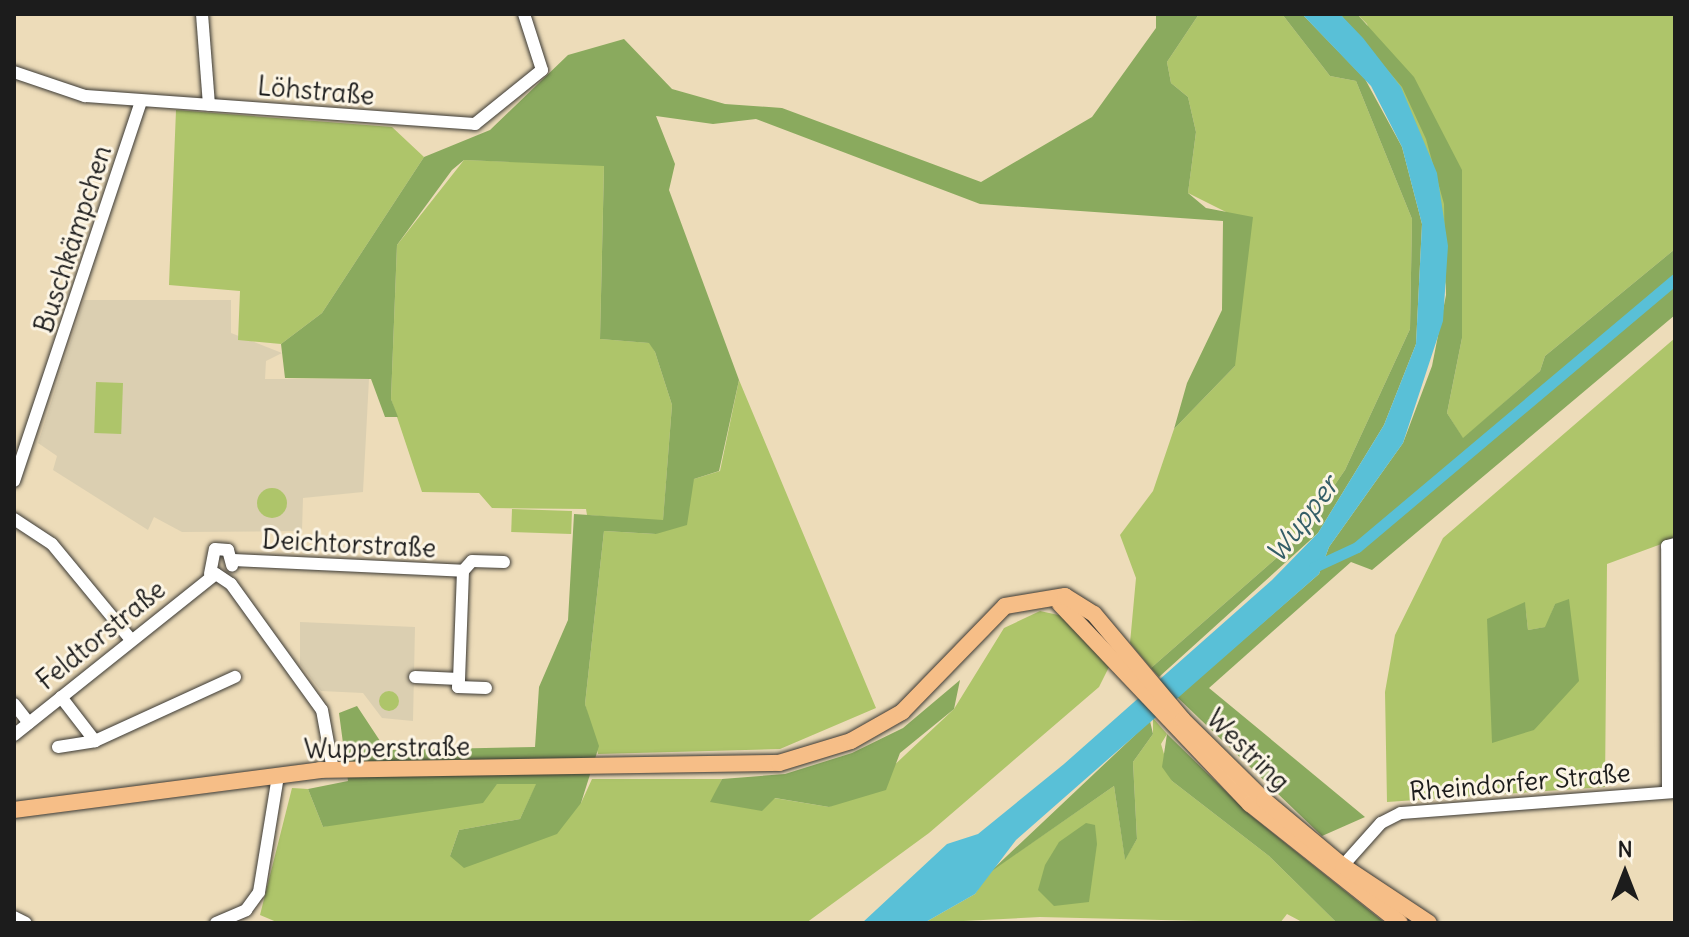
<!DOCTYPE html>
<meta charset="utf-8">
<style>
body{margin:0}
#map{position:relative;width:1689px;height:937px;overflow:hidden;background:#eddcb9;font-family:Delius,sans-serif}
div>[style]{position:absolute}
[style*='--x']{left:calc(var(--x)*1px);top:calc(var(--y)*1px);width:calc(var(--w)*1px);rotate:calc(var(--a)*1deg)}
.built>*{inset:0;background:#dbcfb1}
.green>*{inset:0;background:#aec56a;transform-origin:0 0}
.round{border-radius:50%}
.forest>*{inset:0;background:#8aaa5e}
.water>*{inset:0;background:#59c0d7}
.canal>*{height:11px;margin:-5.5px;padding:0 5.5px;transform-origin:5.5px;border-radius:5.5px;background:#59c0d7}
.roads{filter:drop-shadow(0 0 2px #3b3934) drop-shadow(0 0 2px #3b3934)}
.minor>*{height:12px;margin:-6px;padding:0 6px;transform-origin:6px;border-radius:6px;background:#fff}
.major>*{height:16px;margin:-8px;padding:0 8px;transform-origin:8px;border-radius:8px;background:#f6be87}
span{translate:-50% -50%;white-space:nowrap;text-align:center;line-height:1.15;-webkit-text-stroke:6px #fcf5e5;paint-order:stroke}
.street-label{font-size:26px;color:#1c1c1c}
.water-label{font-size:28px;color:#345e67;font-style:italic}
.frame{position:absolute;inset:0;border:16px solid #1c1c1c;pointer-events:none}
.north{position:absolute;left:1585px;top:833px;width:80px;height:80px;-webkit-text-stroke:6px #fcf5e5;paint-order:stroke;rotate:0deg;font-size:22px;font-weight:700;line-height:32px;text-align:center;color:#1c1c1c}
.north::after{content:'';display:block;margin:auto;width:28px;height:36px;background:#1c1c1c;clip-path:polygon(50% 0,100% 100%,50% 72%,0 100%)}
</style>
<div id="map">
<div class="built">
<i style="clip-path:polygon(84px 300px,231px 300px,231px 333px,282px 353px,266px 361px,265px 379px,369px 379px,363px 492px,303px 498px,302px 531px,182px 532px,154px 517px,148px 530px,53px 470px,57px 456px,38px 443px)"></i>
<i style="clip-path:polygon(300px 622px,415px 627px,413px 721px,382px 718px,363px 693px,321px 691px,300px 664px)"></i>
</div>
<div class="green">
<i style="clip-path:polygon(1199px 14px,1282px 14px,1330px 76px,1356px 81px,1412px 219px,1410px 329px,1345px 470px,1296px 541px,1151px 668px,1130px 643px,1136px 578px,1120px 535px,1153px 491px,1174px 429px,1235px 366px,1226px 212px,1188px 193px,1196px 132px,1188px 97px,1171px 83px,1167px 62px)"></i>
<i style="clip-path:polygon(1357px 14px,1675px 14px,1675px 249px,1545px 356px,1540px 371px,1463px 439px,1447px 413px,1462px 338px,1367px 24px)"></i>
<i style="clip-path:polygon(176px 110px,392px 127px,424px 157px,322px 313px,281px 344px,238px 340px,240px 291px,169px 285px)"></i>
<i style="clip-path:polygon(464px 160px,604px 165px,600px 339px,650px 343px,655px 352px,672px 405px,663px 521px,587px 515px,586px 509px,492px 508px,479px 493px,422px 492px,391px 399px,397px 245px)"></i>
<i style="clip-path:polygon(evenodd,1675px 338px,1675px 539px,1607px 564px,1605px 787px,1387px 802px,1385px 692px,1395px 635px,1443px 538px,1675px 338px,1525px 603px,1528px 630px,1546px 627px,1555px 604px,1534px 730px,1525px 603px)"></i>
<i style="clip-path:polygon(739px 380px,876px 708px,780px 749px,598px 754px,585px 704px,604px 531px,656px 534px,694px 479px,720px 471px)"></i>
<i style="left:96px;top:382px;width:27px;height:51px;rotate:2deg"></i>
<i class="round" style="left:257px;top:488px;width:30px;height:30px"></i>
<i style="left:512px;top:509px;width:60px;height:23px;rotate:2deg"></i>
<i style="clip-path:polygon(1040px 611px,1063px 616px,1109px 667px,1099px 687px,929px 833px,806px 923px,279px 923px,260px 915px,292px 788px,308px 789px,323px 827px,497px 784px,537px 783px,520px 819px,459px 830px,450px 856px,581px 803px,592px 779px,722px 779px,711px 802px,774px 798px,829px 807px,888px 771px,954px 709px,1004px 628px)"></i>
<i class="round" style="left:379px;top:691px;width:20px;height:20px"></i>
<i style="clip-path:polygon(1153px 718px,1167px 734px,1161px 744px,1172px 781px,1269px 856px,1337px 923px,1304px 923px,1287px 914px,1280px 923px,1040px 917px,924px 923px,975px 894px,988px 873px,1114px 786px,1125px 859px,1137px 839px,1133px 762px,1153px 734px)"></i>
</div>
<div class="forest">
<i style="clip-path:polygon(1156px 14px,1199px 14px,1167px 62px,1171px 83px,1188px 97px,1196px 132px,1188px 193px,1206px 208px,1253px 217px,1235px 366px,1174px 429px,1187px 383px,1222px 310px,1223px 221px,980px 204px,756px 119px,713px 124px,656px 116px,675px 164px,669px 190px,739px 380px,719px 471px,694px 479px,687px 525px,656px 534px,604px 531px,585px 704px,599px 746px,581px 803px,557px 834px,464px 868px,450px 856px,459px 830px,520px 819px,536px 784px,497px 784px,483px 803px,323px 827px,308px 789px,348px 781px,339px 713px,357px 706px,386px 750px,535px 747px,539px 687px,568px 620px,574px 514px,663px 520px,672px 405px,655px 352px,649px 343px,600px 339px,604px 166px,464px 160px,452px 170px,397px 245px,391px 399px,398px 417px,385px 417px,371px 379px,285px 378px,281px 344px,322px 313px,424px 157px,490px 130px,568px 55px,624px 39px,672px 89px,725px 104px,782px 108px,981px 182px,1092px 117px,1156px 28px)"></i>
<i style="clip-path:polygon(1282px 14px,1302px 14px,1365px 79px,1402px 147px,1422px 224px,1416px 344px,1384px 425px,1318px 533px,1159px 677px,1151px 668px,1296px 541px,1345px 470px,1410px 329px,1412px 219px,1356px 81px,1330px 76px)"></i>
<i style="clip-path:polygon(1340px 14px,1357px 14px,1414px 77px,1462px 170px,1462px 338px,1447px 413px,1463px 438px,1540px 371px,1545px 356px,1675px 249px,1675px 315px,1372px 570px,1351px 562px,1209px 688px,1365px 817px,1322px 836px,1177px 697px,1319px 574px,1329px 547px,1403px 443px,1432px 366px,1446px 295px,1444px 204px,1426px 139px,1402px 87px)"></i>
<i style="clip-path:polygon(1569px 599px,1579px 681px,1534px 730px,1492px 743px,1487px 619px,1525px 602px,1528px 630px,1545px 627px,1555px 604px)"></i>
<i style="clip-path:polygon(960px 680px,954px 709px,900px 753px,886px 790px,829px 807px,775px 798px,762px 811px,710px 802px,722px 779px,785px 774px,852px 753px,903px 728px)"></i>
<i style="clip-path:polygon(1150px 721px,1153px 734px,1133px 762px,1137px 839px,1125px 860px,1114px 786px,989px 873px)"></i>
<i style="clip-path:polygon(1167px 734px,1250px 815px,1385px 923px,1337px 923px,1269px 856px,1172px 781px,1162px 767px)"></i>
<i style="clip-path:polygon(1086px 823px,1095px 825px,1097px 844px,1089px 902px,1054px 906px,1038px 890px,1045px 865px,1059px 842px)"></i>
</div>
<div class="water">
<i style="clip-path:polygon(1302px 14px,1340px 14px,1363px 38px,1401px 87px,1437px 173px,1448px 246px,1443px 321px,1403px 443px,1329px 547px,1319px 574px,1016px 840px,975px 894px,924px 923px,862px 923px,947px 844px,978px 834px,1064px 764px,1272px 580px,1318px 533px,1384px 425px,1416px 344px,1422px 224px,1402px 147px,1371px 86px)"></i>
</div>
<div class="canal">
<i style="--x:1314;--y:567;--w:47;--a:-24.9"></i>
<i style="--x:1357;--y:547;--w:416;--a:-40.1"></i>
</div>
<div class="roads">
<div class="minor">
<i style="--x:202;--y:14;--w:91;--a:85.6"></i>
<i style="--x:14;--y:72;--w:75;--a:18.7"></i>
<i style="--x:85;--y:96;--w:391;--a:4.1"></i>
<i style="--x:475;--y:124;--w:86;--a:-38.9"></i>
<i style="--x:542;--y:70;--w:59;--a:-107.8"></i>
<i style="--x:14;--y:481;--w:400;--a:-71.5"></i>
<i style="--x:14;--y:519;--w:45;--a:33.3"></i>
<i style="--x:52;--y:544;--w:124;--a:50.5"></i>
<i style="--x:233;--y:560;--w:230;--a:2.7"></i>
<i style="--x:463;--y:571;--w:108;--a:92.1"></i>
<i style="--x:459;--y:679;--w:44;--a:-177.4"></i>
<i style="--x:463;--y:571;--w:13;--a:-48"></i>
<i style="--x:472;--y:561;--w:32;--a:2"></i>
<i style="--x:210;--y:574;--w:25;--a:-79"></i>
<i style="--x:215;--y:549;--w:13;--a:4"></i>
<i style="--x:228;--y:550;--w:16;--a:75"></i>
<i style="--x:459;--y:679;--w:8;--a:97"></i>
<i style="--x:458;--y:687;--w:28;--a:2"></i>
<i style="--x:61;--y:697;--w:56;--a:52.3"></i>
<i style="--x:95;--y:741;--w:154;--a:-24.6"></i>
<i style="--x:14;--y:704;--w:24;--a:52"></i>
<i style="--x:14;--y:735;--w:258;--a:-38.6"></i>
<i style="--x:216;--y:574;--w:18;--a:34"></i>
<i style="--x:231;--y:584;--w:155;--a:54.2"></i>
<i style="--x:322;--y:710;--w:61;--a:79.6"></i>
<i style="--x:58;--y:747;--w:37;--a:-9"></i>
<i style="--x:1668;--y:792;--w:246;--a:-90.2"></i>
<i style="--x:1667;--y:546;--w:8;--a:-14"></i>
<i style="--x:1339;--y:870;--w:63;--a:-48.2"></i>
<i style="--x:1381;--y:823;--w:22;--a:-27"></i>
<i style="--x:1401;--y:813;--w:275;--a:-4.4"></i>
<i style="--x:14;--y:917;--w:13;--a:27"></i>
<i style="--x:216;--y:923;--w:33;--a:-23"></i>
<i style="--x:246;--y:910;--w:22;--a:-54"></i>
<i style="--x:259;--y:892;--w:118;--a:-80.7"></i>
</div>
<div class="major">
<i style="--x:1060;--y:604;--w:276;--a:46.5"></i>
<i style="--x:1250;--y:804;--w:191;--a:38.4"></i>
<i style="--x:14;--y:810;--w:309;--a:-7.4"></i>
<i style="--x:320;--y:770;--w:459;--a:-0.9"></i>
<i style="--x:779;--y:763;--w:75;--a:-17"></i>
<i style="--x:851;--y:741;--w:59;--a:-29.6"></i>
<i style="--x:902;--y:712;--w:148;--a:-45.8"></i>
<i style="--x:1005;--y:606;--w:61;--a:-9.5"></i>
<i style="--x:1065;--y:596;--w:34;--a:32"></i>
<i style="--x:1094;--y:614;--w:138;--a:50"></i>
<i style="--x:1183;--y:720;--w:114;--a:44.6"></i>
<i style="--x:1264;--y:800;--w:103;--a:39.9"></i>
<i style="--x:1343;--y:866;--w:103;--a:33.5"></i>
</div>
</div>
<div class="street-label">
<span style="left:316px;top:91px;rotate:5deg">Löhstraße</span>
<span style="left:73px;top:239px;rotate:-72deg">Buschkämpchen</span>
<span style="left:349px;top:544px;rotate:3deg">Deichtorstraße</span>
<span style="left:101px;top:635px;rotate:-39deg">Feldtorstraße</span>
<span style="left:387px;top:748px;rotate:-1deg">Wupperstraße</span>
<span style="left:1248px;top:750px;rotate:44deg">Westring</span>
<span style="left:1520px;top:782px;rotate:-5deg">Rheindorfer Straße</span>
</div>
<div class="water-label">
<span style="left:1302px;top:519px;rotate:-53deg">Wupper</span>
</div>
<div class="frame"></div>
<div class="north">N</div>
</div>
